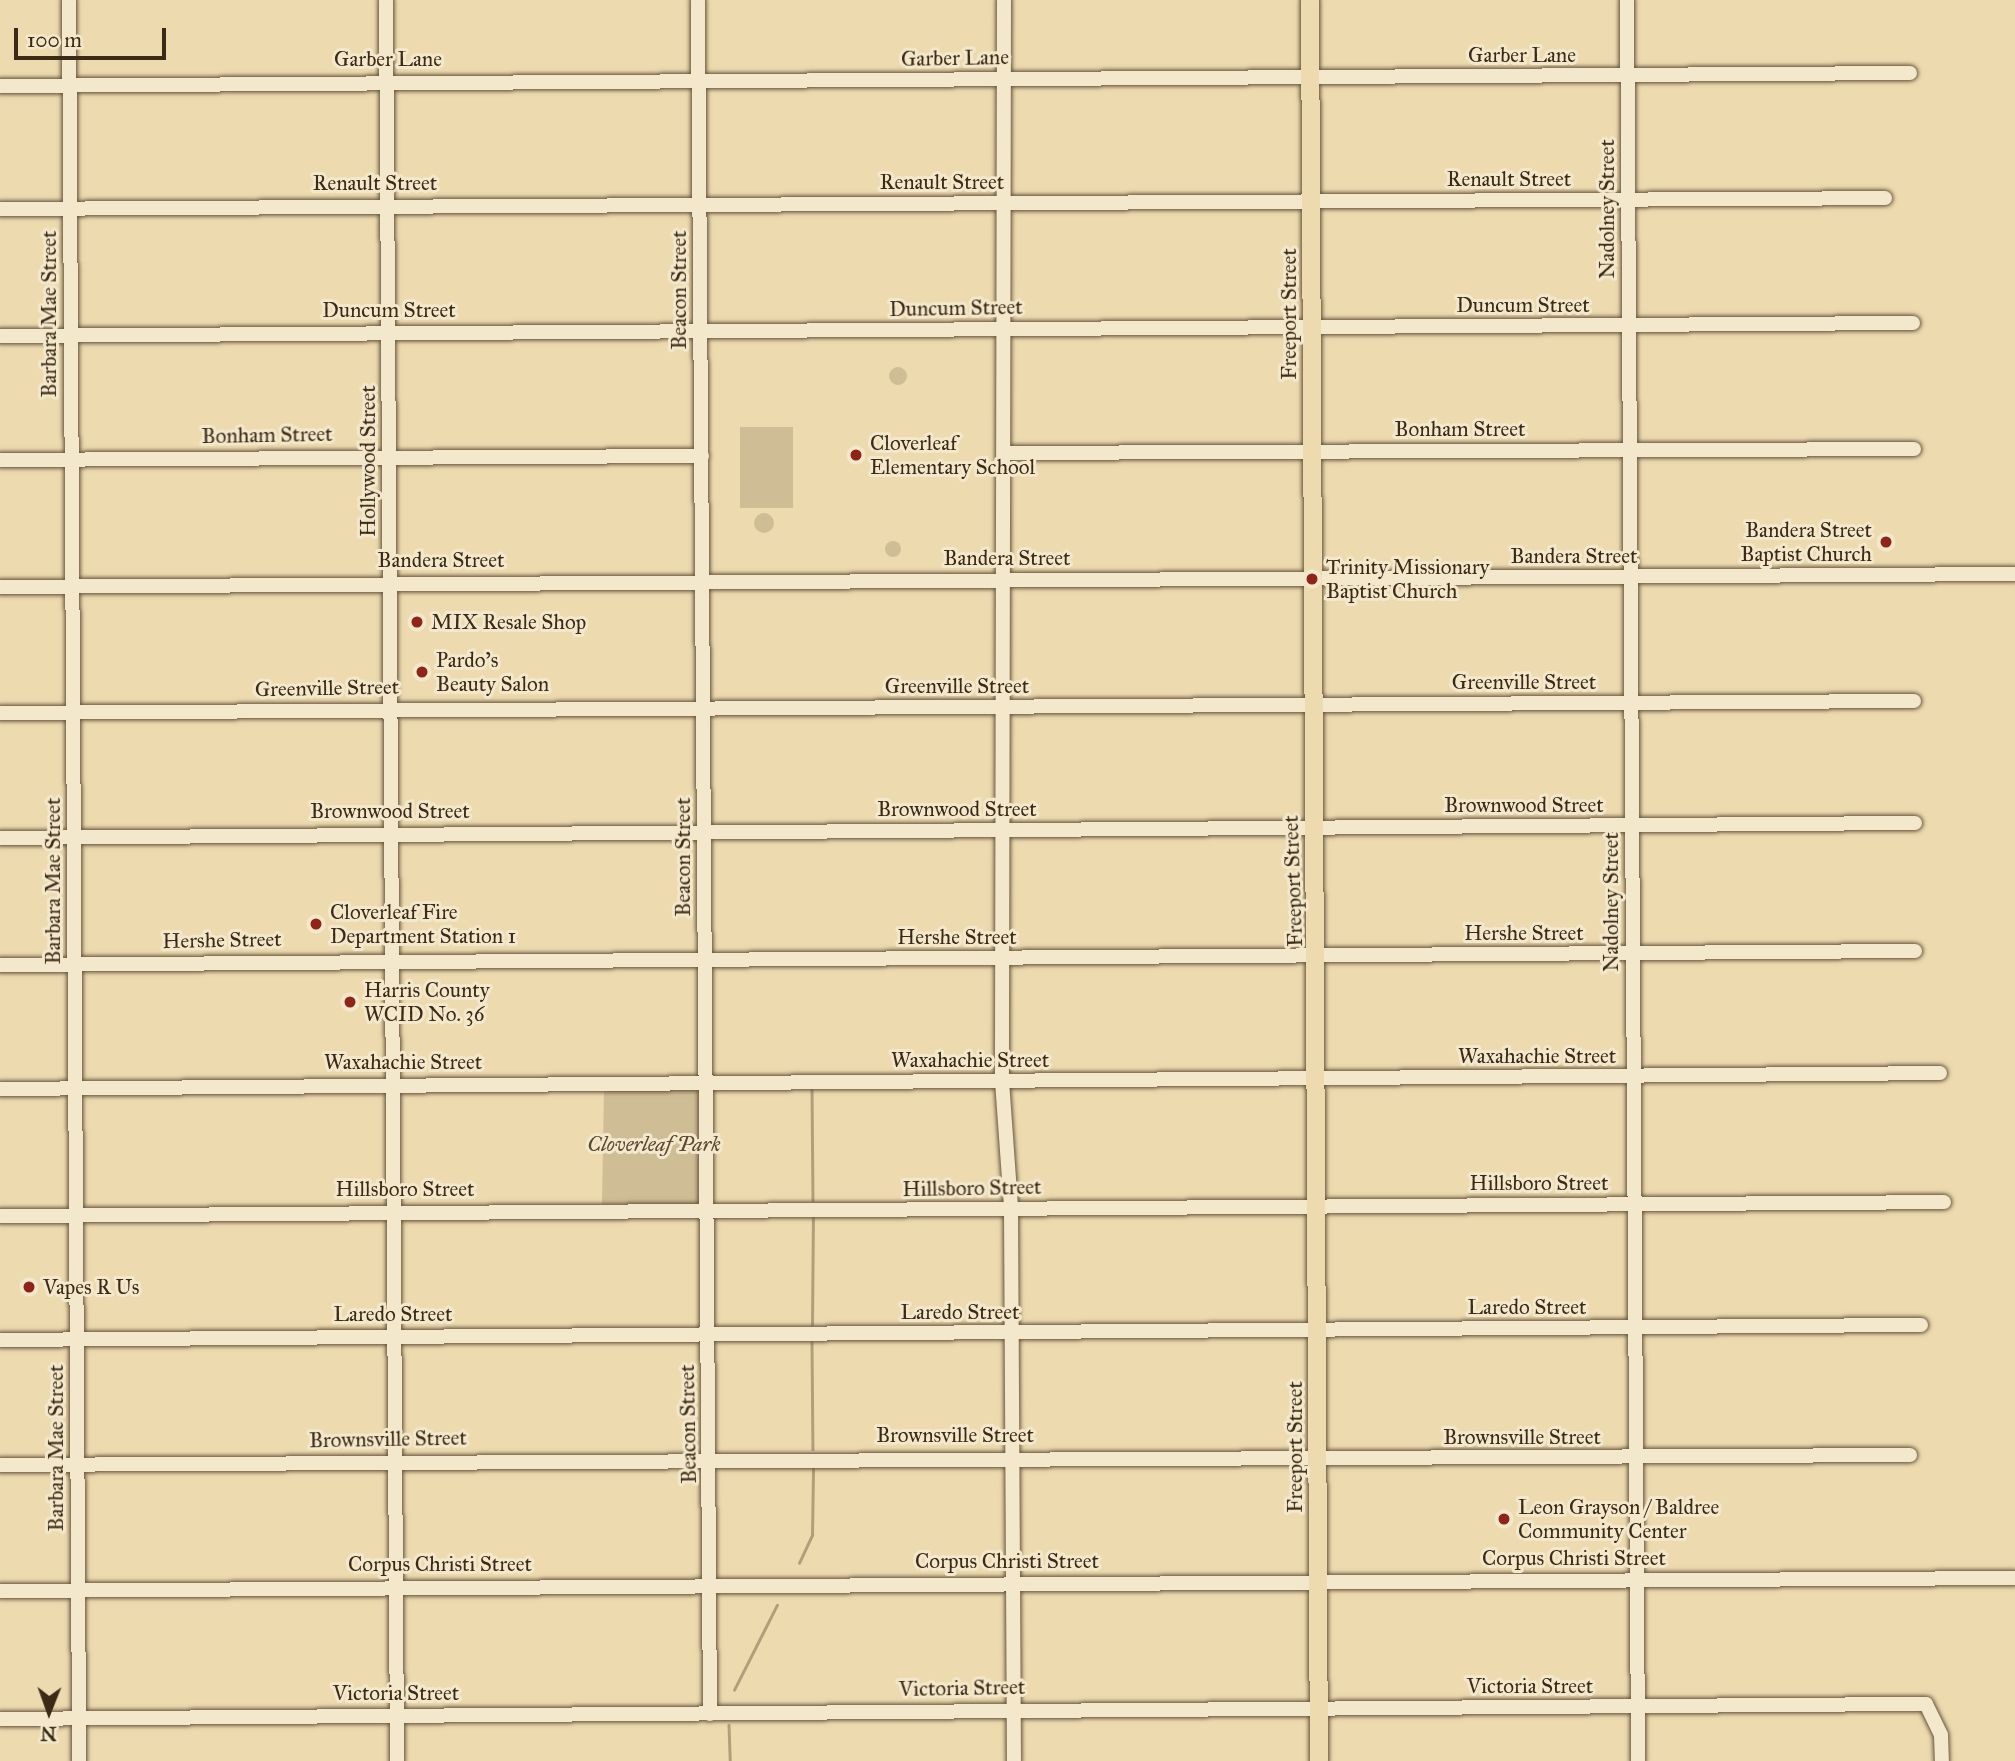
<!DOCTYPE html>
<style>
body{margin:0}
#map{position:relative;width:2015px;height:1761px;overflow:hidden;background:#eddbaf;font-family:"IM FELL Great Primer",serif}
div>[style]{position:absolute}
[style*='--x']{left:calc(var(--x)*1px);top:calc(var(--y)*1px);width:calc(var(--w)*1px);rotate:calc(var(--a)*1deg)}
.green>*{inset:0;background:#cfbd95;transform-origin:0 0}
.round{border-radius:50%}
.stream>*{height:2.5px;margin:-1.25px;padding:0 1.25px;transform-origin:1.25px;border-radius:1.25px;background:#b19f7b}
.roads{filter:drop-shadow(0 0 2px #68563d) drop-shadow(0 0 2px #68563d)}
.minor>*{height:14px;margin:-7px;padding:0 7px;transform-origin:7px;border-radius:7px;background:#f3e8cb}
.major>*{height:18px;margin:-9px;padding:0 9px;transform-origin:9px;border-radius:9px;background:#eddbaf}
.dots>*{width:19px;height:19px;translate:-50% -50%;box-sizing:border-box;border:4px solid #f3e8cb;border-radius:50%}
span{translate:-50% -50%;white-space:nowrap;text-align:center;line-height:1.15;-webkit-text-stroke:6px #f3e8cb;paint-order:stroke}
.street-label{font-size:21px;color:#3c2a17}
.poi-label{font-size:21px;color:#3c2a17}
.left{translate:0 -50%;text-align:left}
.right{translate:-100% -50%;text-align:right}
.park-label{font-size:21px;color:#594730;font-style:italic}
.north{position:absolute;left:14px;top:1677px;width:70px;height:70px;-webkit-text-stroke:5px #f3e8cb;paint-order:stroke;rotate:181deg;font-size:19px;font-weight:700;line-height:28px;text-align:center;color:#3c2a17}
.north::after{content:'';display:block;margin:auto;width:24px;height:32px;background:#3c2a17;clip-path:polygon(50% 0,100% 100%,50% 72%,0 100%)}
.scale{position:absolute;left:14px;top:28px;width:152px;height:32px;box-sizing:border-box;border:4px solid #3c2a17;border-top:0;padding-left:9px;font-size:21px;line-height:24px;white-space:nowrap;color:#3c2a17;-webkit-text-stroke:5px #f3e8cb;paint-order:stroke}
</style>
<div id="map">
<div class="green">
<i class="round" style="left:889px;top:367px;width:18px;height:18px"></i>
<i style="left:740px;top:427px;width:53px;height:81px"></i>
<i class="round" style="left:754px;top:513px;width:20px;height:20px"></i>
<i class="round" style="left:885px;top:541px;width:16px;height:16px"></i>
<i style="left:604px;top:1088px;width:99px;height:116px;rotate:1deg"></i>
</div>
<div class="stream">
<i style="--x:812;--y:1087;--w:113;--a:89.5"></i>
<i style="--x:812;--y:1325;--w:109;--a:-89.5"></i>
<i style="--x:812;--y:1342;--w:107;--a:89.5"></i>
<i style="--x:799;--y:1563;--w:31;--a:-65"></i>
<i style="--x:812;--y:1535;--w:67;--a:-89.1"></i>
<i style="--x:734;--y:1690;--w:95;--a:-63.2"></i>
<i style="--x:729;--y:1725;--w:36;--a:88"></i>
</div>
<div class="roads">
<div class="minor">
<i style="--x:69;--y:0;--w:1761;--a:89.67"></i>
<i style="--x:386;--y:0;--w:1761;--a:89.64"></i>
<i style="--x:698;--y:0;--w:1714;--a:89.6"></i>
<i style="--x:1004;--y:0;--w:1081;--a:90.11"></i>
<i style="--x:1002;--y:1081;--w:127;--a:85.9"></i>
<i style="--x:1011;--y:1208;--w:553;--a:89.69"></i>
<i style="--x:1627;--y:0;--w:1761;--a:89.64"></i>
<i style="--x:0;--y:86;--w:1910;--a:-0.39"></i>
<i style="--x:0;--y:209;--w:1885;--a:-0.33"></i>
<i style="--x:0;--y:336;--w:1913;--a:-0.39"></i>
<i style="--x:1007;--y:453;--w:907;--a:-0.25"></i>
<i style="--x:0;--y:460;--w:702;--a:-0.33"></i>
<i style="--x:0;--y:587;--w:2015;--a:-0.37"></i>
<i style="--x:0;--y:713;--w:1914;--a:-0.36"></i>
<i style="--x:0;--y:838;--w:1915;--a:-0.45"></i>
<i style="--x:0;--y:965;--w:1915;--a:-0.42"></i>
<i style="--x:0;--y:1089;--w:1940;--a:-0.47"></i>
<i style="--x:0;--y:1216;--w:1944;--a:-0.41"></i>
<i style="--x:0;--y:1340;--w:1921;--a:-0.45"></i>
<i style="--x:0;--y:1465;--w:1910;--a:-0.3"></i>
<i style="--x:0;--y:1591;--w:2015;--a:-0.37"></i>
<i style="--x:0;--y:1719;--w:1926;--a:-0.45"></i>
<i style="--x:1926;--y:1704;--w:34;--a:64"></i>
<i style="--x:1941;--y:1735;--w:26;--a:88"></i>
</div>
<div class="major">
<i style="--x:1310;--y:0;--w:1761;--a:89.71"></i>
</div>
</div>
<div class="dots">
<i style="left:856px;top:455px;background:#8f2418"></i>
<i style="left:1886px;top:542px;background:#8f2418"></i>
<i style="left:1312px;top:579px;background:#8f2418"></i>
<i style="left:417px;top:622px;background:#8f2418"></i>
<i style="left:422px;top:672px;background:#8f2418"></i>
<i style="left:316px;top:924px;background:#8f2418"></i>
<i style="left:350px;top:1002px;background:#8f2418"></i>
<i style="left:29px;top:1287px;background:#8f2418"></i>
<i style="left:1504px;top:1519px;background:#8f2418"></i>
</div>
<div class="street-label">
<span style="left:1522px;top:55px">Garber Lane</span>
<span style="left:955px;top:58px;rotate:-1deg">Garber Lane</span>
<span style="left:388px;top:59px">Garber Lane</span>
<span style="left:1509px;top:179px">Renault Street</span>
<span style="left:942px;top:182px">Renault Street</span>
<span style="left:375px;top:183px">Renault Street</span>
<span style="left:1607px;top:209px;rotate:-90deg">Nadolney Street</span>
<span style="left:679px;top:290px;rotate:-90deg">Beacon Street</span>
<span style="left:1523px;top:305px">Duncum Street</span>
<span style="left:956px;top:308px;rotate:-1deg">Duncum Street</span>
<span style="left:389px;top:310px">Duncum Street</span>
<span style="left:49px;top:314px;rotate:-90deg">Barbara Mae Street</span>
<span style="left:1289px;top:314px;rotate:-90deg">Freeport Street</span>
<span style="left:1460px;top:429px">Bonham Street</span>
<span style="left:267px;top:435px;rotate:-1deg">Bonham Street</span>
<span style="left:368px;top:461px;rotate:-90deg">Hollywood Street</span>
<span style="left:1574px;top:556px">Bandera Street</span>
<span style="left:1007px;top:558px">Bandera Street</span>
<span style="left:441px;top:560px">Bandera Street</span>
<span style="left:1524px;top:682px">Greenville Street</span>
<span style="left:957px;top:686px">Greenville Street</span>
<span style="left:327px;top:688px;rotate:-1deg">Greenville Street</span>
<span style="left:1524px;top:805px">Brownwood Street</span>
<span style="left:957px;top:809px">Brownwood Street</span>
<span style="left:390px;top:811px">Brownwood Street</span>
<span style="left:683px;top:857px;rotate:-90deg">Beacon Street</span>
<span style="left:53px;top:881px;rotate:-90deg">Barbara Mae Street</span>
<span style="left:1293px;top:881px;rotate:-92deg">Freeport Street</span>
<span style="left:1611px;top:902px;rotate:-90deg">Nadolney Street</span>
<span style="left:1524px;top:933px">Hershe Street</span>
<span style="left:957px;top:937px">Hershe Street</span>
<span style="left:222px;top:940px;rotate:-1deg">Hershe Street</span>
<span style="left:1537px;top:1056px">Waxahachie Street</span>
<span style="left:970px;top:1060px">Waxahachie Street</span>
<span style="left:403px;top:1062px">Waxahachie Street</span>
<span style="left:1539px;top:1183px">Hillsboro Street</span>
<span style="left:972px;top:1188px;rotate:-1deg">Hillsboro Street</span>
<span style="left:405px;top:1189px">Hillsboro Street</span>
<span style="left:1527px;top:1307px">Laredo Street</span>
<span style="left:960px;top:1312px">Laredo Street</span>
<span style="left:393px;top:1314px">Laredo Street</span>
<span style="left:688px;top:1424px;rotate:-91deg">Beacon Street</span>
<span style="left:955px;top:1435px">Brownsville Street</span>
<span style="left:1522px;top:1437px">Brownsville Street</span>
<span style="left:388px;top:1439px;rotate:-1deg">Brownsville Street</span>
<span style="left:1295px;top:1447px;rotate:-90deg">Freeport Street</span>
<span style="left:56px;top:1448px;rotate:-90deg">Barbara Mae Street</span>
<span style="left:1574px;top:1558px">Corpus Christi Street</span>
<span style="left:1007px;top:1561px">Corpus Christi Street</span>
<span style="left:440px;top:1564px">Corpus Christi Street</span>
<span style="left:1530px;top:1686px">Victoria Street</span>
<span style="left:962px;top:1688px;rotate:-1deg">Victoria Street</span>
<span style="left:396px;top:1693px">Victoria Street</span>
</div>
<div class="poi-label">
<span class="left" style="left:870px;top:455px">Cloverleaf<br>Elementary School</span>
<span class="right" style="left:1872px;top:542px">Bandera Street<br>Baptist Church</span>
<span class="left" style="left:1326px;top:579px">Trinity Missionary<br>Baptist Church</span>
<span class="left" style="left:431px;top:622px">MIX Resale Shop</span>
<span class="left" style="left:436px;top:672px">Pardo's<br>Beauty Salon</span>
<span class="left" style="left:330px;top:924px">Cloverleaf Fire<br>Department Station 1</span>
<span class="left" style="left:364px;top:1002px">Harris County<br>WCID No. 36</span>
<span class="left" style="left:43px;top:1287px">Vapes R Us</span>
<span class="left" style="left:1518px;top:1519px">Leon Grayson / Baldree<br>Community Center</span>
</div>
<div class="park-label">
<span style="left:654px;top:1144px">Cloverleaf Park</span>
</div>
<div class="north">N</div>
<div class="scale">100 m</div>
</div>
